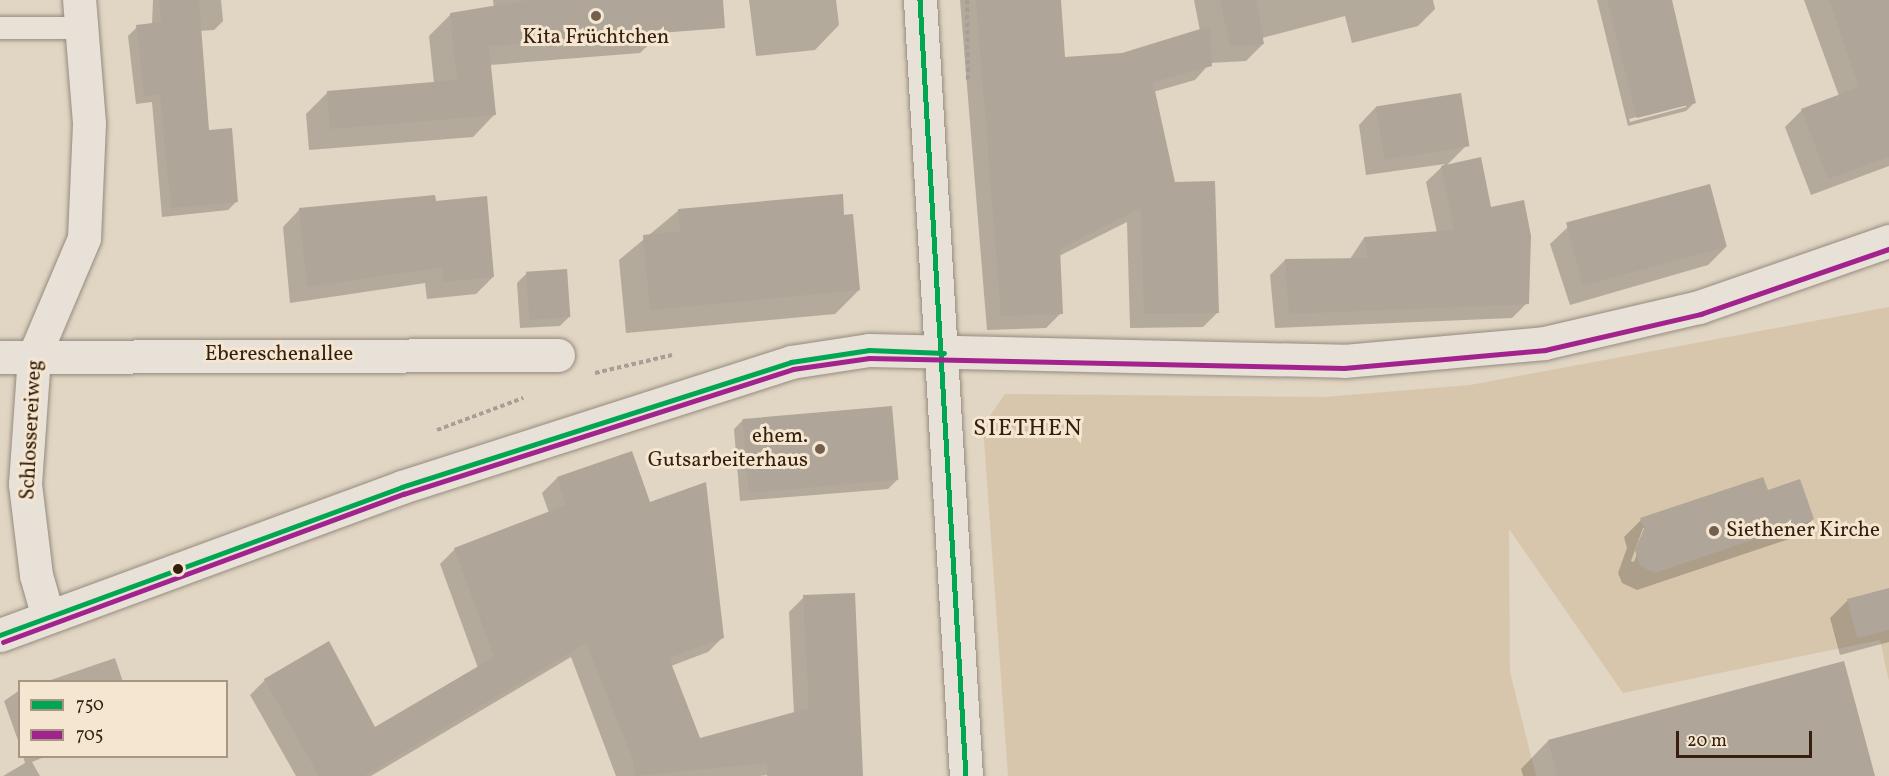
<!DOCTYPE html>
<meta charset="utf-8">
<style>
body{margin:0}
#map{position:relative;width:1889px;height:776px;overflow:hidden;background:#e1d5c3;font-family:Vollkorn,serif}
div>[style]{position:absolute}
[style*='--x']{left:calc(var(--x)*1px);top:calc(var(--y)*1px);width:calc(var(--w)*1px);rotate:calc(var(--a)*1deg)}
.green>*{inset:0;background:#d7c6ac}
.shadow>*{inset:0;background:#0003}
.building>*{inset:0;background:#afa598;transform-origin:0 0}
.path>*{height:4px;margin-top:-2px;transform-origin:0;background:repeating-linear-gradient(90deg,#a69f96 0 4.5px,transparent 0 7.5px)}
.roads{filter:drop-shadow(0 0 2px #958b7e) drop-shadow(0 0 2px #958b7e)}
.lane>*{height:22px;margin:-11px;padding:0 11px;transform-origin:11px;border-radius:11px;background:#e7e1d8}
.street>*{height:33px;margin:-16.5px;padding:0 16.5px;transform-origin:16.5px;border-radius:16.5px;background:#e7e1d8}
.secondary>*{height:33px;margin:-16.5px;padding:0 16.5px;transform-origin:16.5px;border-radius:16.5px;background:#e7e1d8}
.bus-1>*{height:4.5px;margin:-2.25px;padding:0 2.25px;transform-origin:2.25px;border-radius:2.25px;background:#00a651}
.bus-2>*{height:4.5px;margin:-2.25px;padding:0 2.25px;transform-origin:2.25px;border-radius:2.25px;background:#a2238e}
.dots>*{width:16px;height:16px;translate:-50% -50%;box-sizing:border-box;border:3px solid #f4e6d0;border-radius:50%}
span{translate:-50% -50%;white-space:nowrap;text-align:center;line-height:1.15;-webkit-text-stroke:6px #f4e6d0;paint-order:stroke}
.poi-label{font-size:21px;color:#361f0e}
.right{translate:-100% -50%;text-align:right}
.left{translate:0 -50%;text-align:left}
.street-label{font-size:21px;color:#361f0e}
.quarter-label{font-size:24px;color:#361f0e;letter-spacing:1.5px}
.legend{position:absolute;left:18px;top:680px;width:210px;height:78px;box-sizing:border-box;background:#f4e6d0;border:2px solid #a89682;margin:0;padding:8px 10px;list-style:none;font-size:18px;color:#361f0e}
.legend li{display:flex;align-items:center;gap:12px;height:30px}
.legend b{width:30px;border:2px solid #a89682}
.scale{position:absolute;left:1676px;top:731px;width:136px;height:27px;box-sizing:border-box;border:3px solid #361f0e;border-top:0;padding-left:8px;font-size:18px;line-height:21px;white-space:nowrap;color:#361f0e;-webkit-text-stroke:4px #f4e6d0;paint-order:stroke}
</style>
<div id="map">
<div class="green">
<i style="clip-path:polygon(1889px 307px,1889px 681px,1880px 640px,1623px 693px,1509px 529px,1510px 672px,1536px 776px,1008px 776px,983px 426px,1005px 394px,1324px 397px,1470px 385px)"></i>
</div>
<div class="shadow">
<i style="clip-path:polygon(153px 0,221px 0,223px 21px,214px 30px,199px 31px,208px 131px,237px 201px,228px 210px,162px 217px,152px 102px,136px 104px,128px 36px,137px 27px,152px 25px)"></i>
<i style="clip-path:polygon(493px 0,660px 0,662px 32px,640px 53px,490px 65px,494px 115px,473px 137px,309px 150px,306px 114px,328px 92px,434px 83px,429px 36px,451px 14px,494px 10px)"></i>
<i style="clip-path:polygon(749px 0,836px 0,839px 25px,815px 50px,756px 56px)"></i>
<i style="clip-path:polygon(960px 0,1060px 0,1064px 58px,1122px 55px,1200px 31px,1194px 0,1433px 0,1435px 9px,1418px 26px,1352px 43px,1345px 16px,1262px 38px,1263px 44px,1246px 61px,1210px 63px,1195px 80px,1153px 92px,1173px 184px,1218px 312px,1203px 327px,1130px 328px,1127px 222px,1059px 256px,1061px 313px,1046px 328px,987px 330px)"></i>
<i style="clip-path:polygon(evenodd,1597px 0,1671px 0,1695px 102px,1686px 111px,1628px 126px,1597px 0,1686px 104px,1686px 107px,1630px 122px,1629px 119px,1686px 104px)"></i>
<i style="clip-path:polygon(1804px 0,1886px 0,1889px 7px,1889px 166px,1811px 195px,1785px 127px,1802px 110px,1839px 96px)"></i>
<i style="clip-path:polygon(1376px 107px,1467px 145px,1446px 166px,1490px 209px,1527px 303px,1512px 318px,1275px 328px,1270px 275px,1285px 260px,1350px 259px,1364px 238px,1437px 233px,1426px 182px,1445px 164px,1366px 175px,1359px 125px)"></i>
<i style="clip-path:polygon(434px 202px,493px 277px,476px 294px,427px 299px,425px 283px,290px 303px,283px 227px,300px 209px)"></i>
<i style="clip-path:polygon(679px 210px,843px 216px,859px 290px,835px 314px,626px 333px,619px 260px)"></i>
<i style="clip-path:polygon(1568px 227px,1726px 247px,1708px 265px,1570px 305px,1550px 244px)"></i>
<i style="clip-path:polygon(526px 274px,569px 317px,560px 326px,520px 328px,517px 283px)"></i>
<i style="clip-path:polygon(743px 420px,897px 480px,888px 489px,740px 501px,734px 429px)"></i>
<i style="clip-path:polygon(632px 452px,650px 504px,723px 637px,708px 652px,671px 666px,699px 740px,794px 714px,789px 612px,804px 597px,860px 776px,820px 776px,835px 767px,760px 776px,616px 776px,571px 657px,371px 776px,296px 776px,250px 695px,265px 680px,374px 729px,478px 668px,440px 564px,455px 549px,549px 513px,542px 493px,557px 478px)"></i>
<i style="clip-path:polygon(evenodd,1767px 492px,1813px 519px,1795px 537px,1637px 590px,1622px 583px,1618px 573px,1627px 548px,1624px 537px,1641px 520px,1767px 492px,1643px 528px,1646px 528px,1634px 562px,1631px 561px,1643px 528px)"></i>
<i style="clip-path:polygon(1889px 590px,1889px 642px,1840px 655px,1830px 618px,1848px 600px)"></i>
<i style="clip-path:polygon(115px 658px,123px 682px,45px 682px)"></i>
<i style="clip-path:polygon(20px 690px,20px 746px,4px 701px)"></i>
<i style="clip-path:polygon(1548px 741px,1873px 776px,1523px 776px,1521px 769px)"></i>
<i style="clip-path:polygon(23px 756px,47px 756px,32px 762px,40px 776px,3px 776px,25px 763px)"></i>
</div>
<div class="building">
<i style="clip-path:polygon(159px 0,199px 0,209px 130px,232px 128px,238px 202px,171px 208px,160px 94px,144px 96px,136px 25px,161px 22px)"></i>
<i style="clip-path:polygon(528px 0,723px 0,725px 28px,489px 46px,496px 115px,330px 129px,327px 91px,457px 80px,450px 13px)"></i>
<i style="clip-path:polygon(976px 0,1061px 0,1065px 57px,1122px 53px,1210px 26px,1212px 66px,1153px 82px,1175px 182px,1215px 181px,1219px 313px,1144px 314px,1141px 208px,1060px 249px,1063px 314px,1001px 316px)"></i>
<i style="clip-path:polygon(1220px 0,1256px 0,1264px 44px,1230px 46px)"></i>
<i style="clip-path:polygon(1607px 0,1672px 0,1696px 103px,1637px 118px)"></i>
<i style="clip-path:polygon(1829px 0,1889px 0,1889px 157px,1828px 179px,1801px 109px,1859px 87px)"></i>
<i style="left:1461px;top:93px;width:54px;height:86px;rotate:81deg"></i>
<i style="clip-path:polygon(1481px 157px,1491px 207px,1524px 200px,1531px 236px,1529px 304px,1289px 314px,1285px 259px,1368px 258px,1364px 237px,1454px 230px,1441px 166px)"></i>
<i style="left:1710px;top:184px;width:65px;height:149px;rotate:75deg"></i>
<i style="clip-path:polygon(843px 194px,844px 215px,853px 214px,860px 290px,650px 310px,643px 235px,680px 231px,678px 209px)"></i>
<i style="clip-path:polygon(435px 195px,436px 201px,487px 196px,494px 277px,443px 282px,442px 267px,307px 287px,299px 208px)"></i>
<i style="left:567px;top:269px;width:48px;height:41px;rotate:86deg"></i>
<i style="left:892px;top:406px;width:74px;height:150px;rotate:85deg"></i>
<i style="clip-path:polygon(632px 451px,650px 502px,706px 482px,724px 638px,669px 658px,700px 738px,809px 708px,803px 595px,855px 593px,863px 776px,767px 776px,767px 763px,635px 776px,632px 757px,586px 643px,364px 776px,319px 776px,264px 679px,329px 641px,375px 727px,494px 657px,454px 548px,566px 505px,557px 477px)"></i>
<i style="clip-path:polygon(1763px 477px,1768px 490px,1800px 479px,1814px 519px,1655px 573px,1640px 566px,1635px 550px,1644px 529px,1640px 518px)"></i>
<i style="clip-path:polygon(1889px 588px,1889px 630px,1857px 638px,1847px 599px)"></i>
<i style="clip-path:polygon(1844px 661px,1875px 776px,1557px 776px,1548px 740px)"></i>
</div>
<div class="path">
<i style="--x:967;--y:0;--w:80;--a:89.3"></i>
<i style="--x:595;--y:373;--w:79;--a:-13.2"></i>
<i style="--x:437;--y:430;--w:92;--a:-20.4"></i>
</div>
<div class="roads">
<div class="lane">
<i style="--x:0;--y:28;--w:83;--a:0"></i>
</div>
<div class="street">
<i style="--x:0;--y:357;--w:558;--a:-0.21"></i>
<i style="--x:48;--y:617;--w:44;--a:-105.9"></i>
<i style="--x:36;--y:575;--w:92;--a:-96.9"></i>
<i style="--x:25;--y:484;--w:128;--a:-86"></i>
<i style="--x:34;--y:356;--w:128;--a:-67"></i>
<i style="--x:84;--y:238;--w:115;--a:-87.5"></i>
<i style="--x:89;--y:123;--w:123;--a:-94.6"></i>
</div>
<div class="secondary">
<i style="--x:920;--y:0;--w:777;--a:86.61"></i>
<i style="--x:0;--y:635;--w:428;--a:-20.2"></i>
<i style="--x:402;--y:487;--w:409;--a:-17.8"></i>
<i style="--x:791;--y:362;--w:79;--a:-8.7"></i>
<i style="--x:869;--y:350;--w:475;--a:1.3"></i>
<i style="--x:1344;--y:361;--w:201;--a:-5.1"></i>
<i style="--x:1544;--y:343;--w:159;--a:-13.1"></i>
<i style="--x:1699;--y:307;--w:201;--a:-19.2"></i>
</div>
</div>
<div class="bus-1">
<i style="--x:920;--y:0;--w:777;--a:86.61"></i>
<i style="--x:0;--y:635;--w:428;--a:-20.2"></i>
<i style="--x:402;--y:487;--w:409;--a:-17.8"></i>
<i style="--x:791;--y:362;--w:79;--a:-8.7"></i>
<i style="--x:869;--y:350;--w:75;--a:2.3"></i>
</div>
<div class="bus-2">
<i style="--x:3;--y:642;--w:427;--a:-20.3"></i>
<i style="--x:404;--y:494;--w:409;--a:-17.8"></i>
<i style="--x:793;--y:369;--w:77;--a:-8.2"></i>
<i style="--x:869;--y:358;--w:475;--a:1.2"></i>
<i style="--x:1344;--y:368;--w:202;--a:-5.1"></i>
<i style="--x:1545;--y:350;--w:160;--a:-13"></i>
<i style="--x:1701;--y:314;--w:199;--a:-19.1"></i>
</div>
<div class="dots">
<i style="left:596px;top:16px;background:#725f4d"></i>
<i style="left:820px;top:449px;background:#725f4d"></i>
<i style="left:1714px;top:531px;background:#725f4d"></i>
<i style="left:178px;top:569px;background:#361f0e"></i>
</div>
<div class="poi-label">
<span style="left:596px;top:38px">Kita Früchtchen</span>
<span class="right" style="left:808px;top:449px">ehem.<br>Gutsarbeiterhaus</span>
<span class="left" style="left:1726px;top:531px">Siethener Kirche</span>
</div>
<div class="street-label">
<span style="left:279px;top:355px">Ebereschenallee</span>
<span style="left:32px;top:430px;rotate:-87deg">Schlossereiweg</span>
</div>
<div class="quarter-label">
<span style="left:1028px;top:430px">SIETHEN</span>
</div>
<ul class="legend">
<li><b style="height:8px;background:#00a651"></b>750</li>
<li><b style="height:8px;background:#a2238e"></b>705</li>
</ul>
<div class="scale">20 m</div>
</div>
